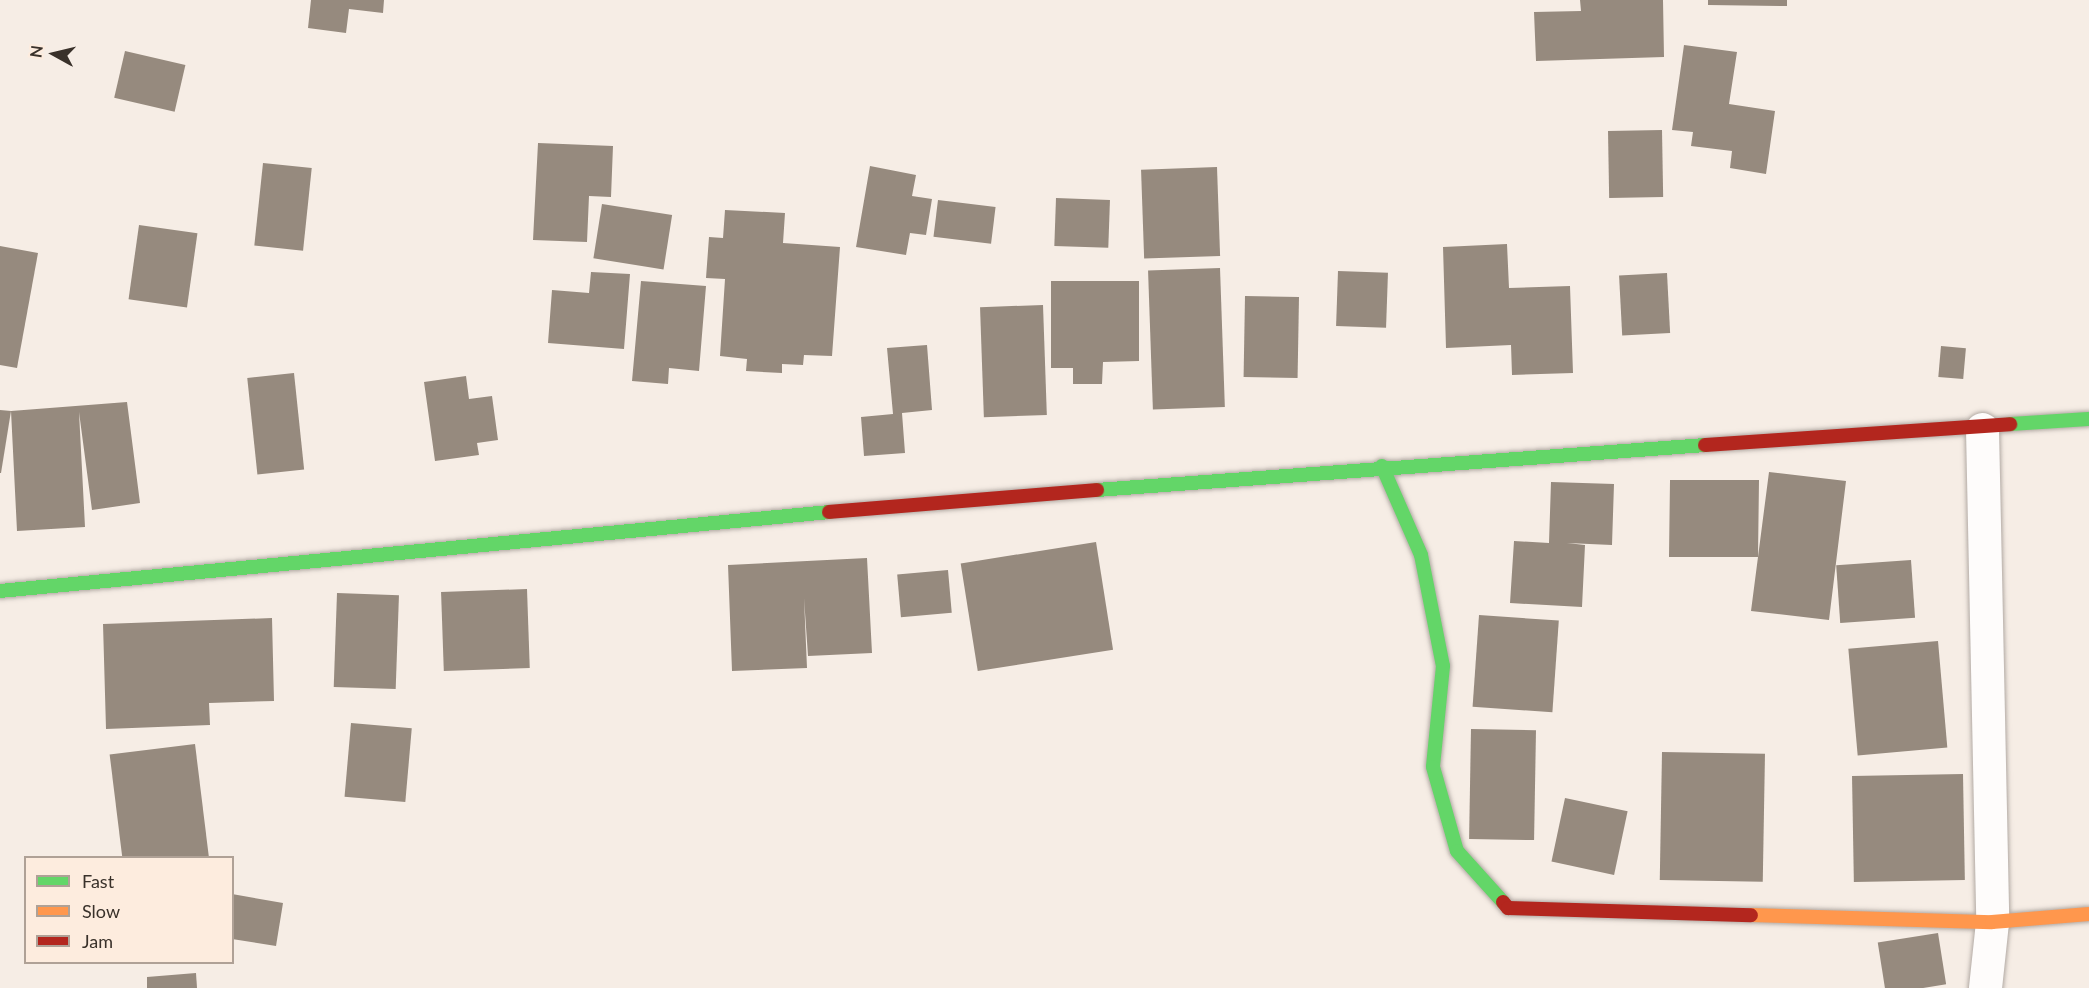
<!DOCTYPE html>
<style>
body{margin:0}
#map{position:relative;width:2089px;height:988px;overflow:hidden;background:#f6ede5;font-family:Lato,sans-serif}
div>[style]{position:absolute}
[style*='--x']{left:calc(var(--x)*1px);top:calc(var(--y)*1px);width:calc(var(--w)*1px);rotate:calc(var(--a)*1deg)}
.building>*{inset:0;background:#968a7e;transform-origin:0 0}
.roads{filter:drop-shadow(0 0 2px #b2aaa4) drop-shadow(0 0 2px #b2aaa4)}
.street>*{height:33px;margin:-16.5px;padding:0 16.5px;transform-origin:16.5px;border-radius:16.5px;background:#fefcfb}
.fast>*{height:14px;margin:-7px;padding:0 7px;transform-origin:7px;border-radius:7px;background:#63d668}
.slow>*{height:14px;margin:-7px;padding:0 7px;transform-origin:7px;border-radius:7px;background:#ff974d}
.jam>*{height:14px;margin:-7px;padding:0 7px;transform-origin:7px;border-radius:7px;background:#b3261e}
span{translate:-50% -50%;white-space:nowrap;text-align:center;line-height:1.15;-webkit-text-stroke:6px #fdecde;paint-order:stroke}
.legend{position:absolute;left:24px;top:856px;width:210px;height:108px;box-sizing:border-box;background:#fdecde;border:2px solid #afa196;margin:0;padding:8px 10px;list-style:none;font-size:18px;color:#39312a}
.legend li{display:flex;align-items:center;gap:12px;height:30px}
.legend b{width:30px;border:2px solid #afa196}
.north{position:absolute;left:24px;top:24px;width:60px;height:60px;-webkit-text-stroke:4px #fdecde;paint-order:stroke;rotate:278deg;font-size:16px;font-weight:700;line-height:24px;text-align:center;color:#39312a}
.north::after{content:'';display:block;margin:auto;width:21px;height:27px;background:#39312a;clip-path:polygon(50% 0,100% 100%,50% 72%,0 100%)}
</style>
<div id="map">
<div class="building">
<i style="clip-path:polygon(311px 0,384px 0,383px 13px,349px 9px,346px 33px,308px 28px)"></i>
<i style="clip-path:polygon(1580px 0,1663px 0,1664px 57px,1536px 61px,1534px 12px,1581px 11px)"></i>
<i style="clip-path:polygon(1708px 0,1787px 0,1787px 6px,1708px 5px)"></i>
<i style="clip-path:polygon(1684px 45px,1737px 52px,1729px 104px,1775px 111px,1766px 174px,1730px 168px,1732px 151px,1691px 146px,1693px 132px,1672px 130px)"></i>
<i style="left:125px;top:51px;width:62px;height:48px;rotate:13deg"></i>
<i style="left:1662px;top:130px;width:67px;height:54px;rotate:89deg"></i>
<i style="clip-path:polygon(538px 143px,613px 146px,611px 197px,589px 196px,587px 242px,533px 240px)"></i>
<i style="left:263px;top:163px;width:49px;height:83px;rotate:6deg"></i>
<i style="clip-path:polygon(870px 166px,916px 175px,912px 196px,932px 199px,926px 235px,910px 233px,906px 255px,856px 247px)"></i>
<i style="left:1217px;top:167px;width:89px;height:76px;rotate:88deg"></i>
<i style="left:1056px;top:198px;width:54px;height:48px;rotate:2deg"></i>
<i style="left:938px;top:200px;width:58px;height:37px;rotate:7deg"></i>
<i style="left:602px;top:204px;width:71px;height:55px;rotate:9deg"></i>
<i style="clip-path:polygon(725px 210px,785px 213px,783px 243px,840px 247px,832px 356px,804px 355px,803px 365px,782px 364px,782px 373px,746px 371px,747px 359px,720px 356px,725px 279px,706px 278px,709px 237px,723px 238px)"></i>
<i style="left:139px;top:225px;width:59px;height:75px;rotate:8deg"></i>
<i style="clip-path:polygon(1507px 244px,1509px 288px,1570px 286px,1573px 373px,1512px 375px,1511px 345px,1446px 348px,1443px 247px)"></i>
<i style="clip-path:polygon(0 246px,38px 253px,17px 368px,0 365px)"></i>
<i style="left:1220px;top:268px;width:139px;height:72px;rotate:88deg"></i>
<i style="left:1338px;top:271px;width:50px;height:55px;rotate:2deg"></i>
<i style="clip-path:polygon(591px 272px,630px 274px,624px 349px,548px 343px,552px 290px,589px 293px)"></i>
<i style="left:1667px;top:273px;width:60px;height:48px;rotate:87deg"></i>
<i style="clip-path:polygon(641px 281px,706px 286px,699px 371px,669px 368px,668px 384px,632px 381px)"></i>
<i style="clip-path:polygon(1051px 281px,1139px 281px,1139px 361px,1103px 362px,1102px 384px,1073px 384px,1073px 368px,1051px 368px)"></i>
<i style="left:1245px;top:296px;width:54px;height:81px;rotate:1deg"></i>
<i style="left:1043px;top:305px;width:110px;height:63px;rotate:88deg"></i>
<i style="clip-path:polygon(927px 345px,932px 410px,902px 413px,905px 453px,864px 456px,861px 417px,893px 414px,887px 348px)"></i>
<i style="left:1941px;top:346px;width:25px;height:31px;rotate:5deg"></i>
<i style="left:294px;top:373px;width:97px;height:47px;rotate:84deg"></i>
<i style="clip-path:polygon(466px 376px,469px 399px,492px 396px,498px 440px,477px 443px,479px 455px,435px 461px,424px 382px)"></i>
<i style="clip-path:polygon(127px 402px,140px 503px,92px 510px,79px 412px,85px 527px,17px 531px,11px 411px)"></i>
<i style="clip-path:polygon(0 410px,11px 411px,1px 473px,0 473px)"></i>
<i style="clip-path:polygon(1769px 472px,1846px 481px,1829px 620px,1751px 611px,1758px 557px,1669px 557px,1670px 480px,1759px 480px,1758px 557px)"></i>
<i style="clip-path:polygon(1551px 482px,1614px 484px,1612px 545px,1567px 543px,1585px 545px,1582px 607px,1510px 603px,1514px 541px,1549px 543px)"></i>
<i style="left:1096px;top:542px;width:109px;height:137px;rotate:81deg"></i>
<i style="clip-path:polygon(867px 558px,872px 653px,808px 656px,804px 598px,807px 668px,732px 671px,728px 565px)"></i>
<i style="left:1911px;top:560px;width:58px;height:75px;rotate:86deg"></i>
<i style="left:948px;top:570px;width:43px;height:51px;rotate:85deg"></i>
<i style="left:527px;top:589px;width:79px;height:86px;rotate:88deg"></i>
<i style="left:337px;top:593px;width:62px;height:94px;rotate:2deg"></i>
<i style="left:1479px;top:615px;width:80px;height:92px;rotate:4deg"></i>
<i style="clip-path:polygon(272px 618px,274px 701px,209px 703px,210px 725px,106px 729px,103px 624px)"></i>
<i style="left:1938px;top:641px;width:107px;height:90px;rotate:85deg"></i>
<i style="left:351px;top:723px;width:61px;height:74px;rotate:5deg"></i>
<i style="left:1471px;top:729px;width:65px;height:110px;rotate:1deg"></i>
<i style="left:195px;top:744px;width:115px;height:86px;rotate:83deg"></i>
<i style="left:1662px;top:752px;width:103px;height:128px;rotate:1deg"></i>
<i style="left:1963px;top:774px;width:106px;height:111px;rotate:89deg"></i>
<i style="left:1565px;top:798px;width:64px;height:65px;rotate:12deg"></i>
<i style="clip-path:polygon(232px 894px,283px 903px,276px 946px,232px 939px)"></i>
<i style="left:1938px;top:933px;width:52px;height:61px;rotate:81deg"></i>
<i style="clip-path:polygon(196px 973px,197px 988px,147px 988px,147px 977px)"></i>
</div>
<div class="roads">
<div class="street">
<i style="--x:1982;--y:429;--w:493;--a:88.8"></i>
<i style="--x:1992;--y:922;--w:66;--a:96.1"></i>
</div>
<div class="fast">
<i style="--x:2010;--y:424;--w:79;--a:-3.6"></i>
<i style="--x:1382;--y:466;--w:97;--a:66.3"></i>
<i style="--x:1421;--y:555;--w:113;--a:78.8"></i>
<i style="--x:1443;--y:666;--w:101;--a:95.7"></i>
<i style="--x:1433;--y:767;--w:87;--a:74.1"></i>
<i style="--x:1457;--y:851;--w:69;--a:48"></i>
<i style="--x:1097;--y:490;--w:610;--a:-4.23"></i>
<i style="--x:0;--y:591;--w:833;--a:-5.44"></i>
</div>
<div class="slow">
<i style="--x:1751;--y:915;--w:241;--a:1.7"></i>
<i style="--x:1992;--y:922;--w:97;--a:-4.7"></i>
</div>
<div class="jam">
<i style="--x:1705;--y:445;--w:306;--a:-3.9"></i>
<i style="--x:829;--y:512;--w:269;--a:-4.7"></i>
<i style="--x:1503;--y:902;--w:8;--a:50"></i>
<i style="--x:1508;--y:908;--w:243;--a:1.7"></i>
</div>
</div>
<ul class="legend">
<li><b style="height:8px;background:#63d668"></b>Fast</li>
<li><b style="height:8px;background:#ff974d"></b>Slow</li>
<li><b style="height:8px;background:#b3261e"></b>Jam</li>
</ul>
<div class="north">N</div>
</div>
